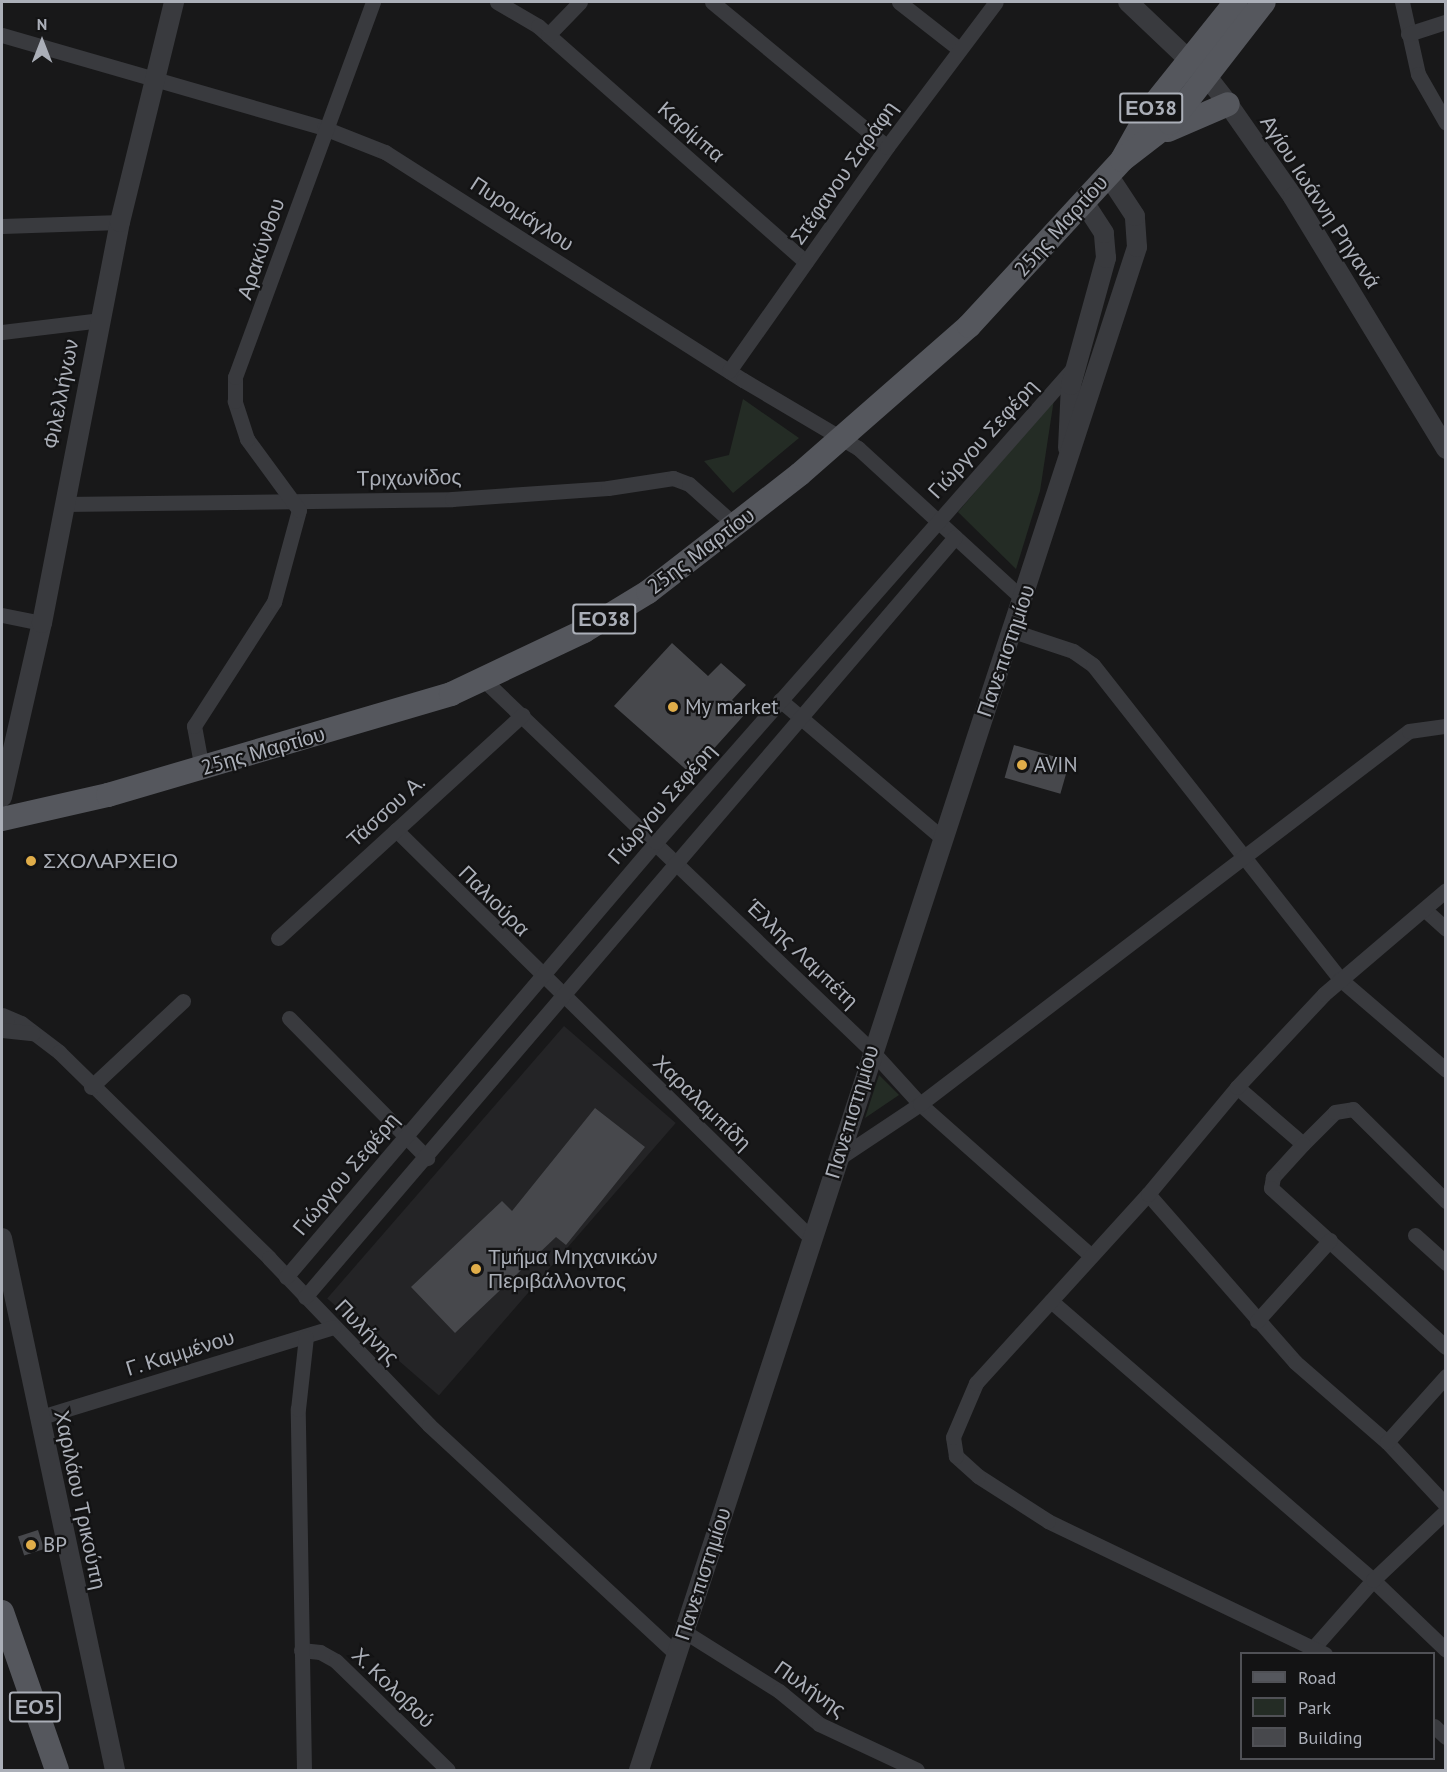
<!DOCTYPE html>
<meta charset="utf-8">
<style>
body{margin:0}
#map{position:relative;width:1447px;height:1772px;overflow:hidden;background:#181819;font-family:"PT Sans",sans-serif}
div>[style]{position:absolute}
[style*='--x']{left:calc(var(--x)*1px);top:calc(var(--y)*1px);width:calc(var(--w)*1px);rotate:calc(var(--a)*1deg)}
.built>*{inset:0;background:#242426;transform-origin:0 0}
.green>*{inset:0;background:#242c25}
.building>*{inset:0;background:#47484c;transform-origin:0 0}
.minor>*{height:15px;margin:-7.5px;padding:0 7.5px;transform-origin:7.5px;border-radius:7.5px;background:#393a3e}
.tertiary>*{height:20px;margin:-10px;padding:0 10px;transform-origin:10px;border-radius:10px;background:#393a3e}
.primary>*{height:24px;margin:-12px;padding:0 12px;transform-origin:12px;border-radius:12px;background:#55575d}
.dots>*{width:16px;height:16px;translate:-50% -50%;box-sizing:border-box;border:3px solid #131314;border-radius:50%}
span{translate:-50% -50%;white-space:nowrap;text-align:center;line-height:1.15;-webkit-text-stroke:4.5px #131314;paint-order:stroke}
.shield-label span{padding:2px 4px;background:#131314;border:2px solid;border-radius:4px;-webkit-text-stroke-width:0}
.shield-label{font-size:20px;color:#abafb8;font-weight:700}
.street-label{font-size:21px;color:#abafb8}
.poi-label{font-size:21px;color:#abafb8}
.left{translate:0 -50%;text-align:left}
.frame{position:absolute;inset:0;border:3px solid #abafb8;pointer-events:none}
.legend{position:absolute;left:1240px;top:1652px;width:195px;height:108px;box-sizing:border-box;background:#131314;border:2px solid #505156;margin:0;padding:8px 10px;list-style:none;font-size:18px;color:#abafb8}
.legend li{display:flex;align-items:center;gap:12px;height:30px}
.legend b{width:30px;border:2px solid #505156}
.north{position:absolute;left:12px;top:12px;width:60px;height:60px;-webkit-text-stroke:4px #131314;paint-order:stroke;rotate:0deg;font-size:16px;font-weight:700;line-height:24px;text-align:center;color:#abafb8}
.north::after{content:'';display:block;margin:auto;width:21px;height:27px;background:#abafb8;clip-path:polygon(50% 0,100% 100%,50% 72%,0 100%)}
</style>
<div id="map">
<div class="built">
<i style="left:564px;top:1026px;width:148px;height:361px;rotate:41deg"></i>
</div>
<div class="green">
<i style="clip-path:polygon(743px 399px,799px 438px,733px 493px,704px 461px,729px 455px)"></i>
<i style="clip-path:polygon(1054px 399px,1040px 491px,1016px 569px,958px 512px)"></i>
<i style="clip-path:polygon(879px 1075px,899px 1095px,865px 1118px)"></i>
</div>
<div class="building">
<i style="clip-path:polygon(672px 643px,708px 676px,721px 663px,746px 685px,732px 700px,746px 713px,691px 774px,614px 706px)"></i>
<i style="left:1014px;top:745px;width:58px;height:34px;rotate:16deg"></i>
<i style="clip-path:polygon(595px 1108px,645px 1147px,566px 1245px,556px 1237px,455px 1333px,411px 1287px,502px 1201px,512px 1211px)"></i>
<i style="left:38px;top:1530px;width:20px;height:21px;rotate:72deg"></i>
</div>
<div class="minor">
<i style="--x:497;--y:2;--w:48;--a:30.3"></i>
<i style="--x:538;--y:26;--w:357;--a:41.4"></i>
<i style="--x:712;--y:2;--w:227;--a:39.6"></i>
<i style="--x:899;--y:2;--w:76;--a:38.1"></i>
<i style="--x:1402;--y:2;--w:74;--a:77.5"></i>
<i style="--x:1418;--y:74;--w:56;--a:60.3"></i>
<i style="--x:1408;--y:34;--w:40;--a:-18"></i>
<i style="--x:2;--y:35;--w:335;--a:16.1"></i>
<i style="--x:324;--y:128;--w:66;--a:21.5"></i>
<i style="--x:385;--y:152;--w:424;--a:32.5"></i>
<i style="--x:743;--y:380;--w:134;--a:30.6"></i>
<i style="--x:858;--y:448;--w:224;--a:42.5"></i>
<i style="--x:548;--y:35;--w:46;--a:-45.9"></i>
<i style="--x:2;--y:226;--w:118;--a:-1.9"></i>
<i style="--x:2;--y:332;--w:100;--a:-6.9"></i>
<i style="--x:729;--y:371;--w:274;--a:-54.8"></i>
<i style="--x:887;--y:147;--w:181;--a:-53.1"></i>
<i style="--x:63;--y:504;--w:389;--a:-0.7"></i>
<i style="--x:452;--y:499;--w:156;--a:-4"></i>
<i style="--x:608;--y:488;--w:66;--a:-8.7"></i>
<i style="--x:673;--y:478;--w:17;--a:21"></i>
<i style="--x:689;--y:484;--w:63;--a:41.8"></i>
<i style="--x:2;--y:615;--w:41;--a:11.3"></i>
<i style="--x:1013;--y:631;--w:63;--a:18.4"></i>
<i style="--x:1073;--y:651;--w:24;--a:35"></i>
<i style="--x:1093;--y:665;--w:400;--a:51.8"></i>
<i style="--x:1340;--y:979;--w:140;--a:40.6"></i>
<i style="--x:485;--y:681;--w:534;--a:43.71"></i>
<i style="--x:871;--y:1050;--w:73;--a:47.8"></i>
<i style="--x:920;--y:1104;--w:227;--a:41.6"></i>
<i style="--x:780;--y:700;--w:213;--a:40.4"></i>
<i style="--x:202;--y:769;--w:44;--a:-100.5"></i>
<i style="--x:194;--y:726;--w:148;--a:-57.2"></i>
<i style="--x:274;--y:602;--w:95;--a:-74.8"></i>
<i style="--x:299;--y:510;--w:88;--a:-126.2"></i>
<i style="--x:247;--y:439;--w:40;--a:-108"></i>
<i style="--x:235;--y:401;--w:24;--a:-90"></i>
<i style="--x:235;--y:377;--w:400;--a:-69.8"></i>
<i style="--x:396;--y:830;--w:581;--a:44.51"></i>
<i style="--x:1425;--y:910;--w:28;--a:42"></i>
<i style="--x:278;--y:938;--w:331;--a:-42.4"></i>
<i style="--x:2;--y:1015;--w:21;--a:23"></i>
<i style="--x:21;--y:1023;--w:48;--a:37.3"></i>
<i style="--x:59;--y:1052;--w:294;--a:44.4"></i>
<i style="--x:269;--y:1258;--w:231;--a:46.2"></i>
<i style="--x:429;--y:1425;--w:338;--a:42.8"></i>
<i style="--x:289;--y:1018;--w:197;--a:45.4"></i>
<i style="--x:2;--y:1030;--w:31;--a:6"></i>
<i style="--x:91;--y:1087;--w:126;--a:-43.1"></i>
<i style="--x:1237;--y:1087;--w:87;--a:40.8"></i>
<i style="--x:1303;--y:1144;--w:45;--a:-45"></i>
<i style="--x:1335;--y:1112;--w:18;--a:-9"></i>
<i style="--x:1353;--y:1109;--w:131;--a:44.7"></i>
<i style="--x:1303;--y:1144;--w:45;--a:132.3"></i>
<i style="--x:1273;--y:1177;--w:11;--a:100"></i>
<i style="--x:1271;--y:1188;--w:236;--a:42.3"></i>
<i style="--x:839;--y:1158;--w:97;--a:-33.7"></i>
<i style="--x:920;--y:1104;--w:615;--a:-37.34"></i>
<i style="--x:1409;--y:731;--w:37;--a:-8"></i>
<i style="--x:1148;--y:1194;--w:223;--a:48.8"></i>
<i style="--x:1295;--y:1362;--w:122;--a:41"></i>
<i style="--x:1387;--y:1442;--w:86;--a:46.9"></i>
<i style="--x:1415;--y:1235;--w:42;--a:42.1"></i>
<i style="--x:286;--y:1277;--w:571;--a:-49.62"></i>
<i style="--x:656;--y:842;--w:636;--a:-48.64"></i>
<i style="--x:305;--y:1297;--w:1000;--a:-49.46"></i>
<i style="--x:1051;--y:1301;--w:426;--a:40.9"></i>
<i style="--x:1373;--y:1580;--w:101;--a:43.8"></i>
<i style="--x:1257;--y:1321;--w:109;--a:-48"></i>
<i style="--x:38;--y:1418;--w:309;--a:-17.1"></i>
<i style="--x:1387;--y:1442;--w:89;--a:-48.2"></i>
<i style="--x:685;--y:1632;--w:111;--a:32.1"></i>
<i style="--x:779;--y:1691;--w:52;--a:39.5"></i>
<i style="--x:819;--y:1724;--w:108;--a:25.1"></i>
<i style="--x:1314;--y:1647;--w:89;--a:-48.6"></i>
<i style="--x:1373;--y:1580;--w:100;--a:-43.4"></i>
<i style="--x:301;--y:1650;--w:19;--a:6"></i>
<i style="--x:320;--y:1652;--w:18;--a:29"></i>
<i style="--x:336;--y:1661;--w:156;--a:44.2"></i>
<i style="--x:1325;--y:1654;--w:307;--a:-154.4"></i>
<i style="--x:1048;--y:1521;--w:83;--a:-147.3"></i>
<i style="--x:978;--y:1476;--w:30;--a:-138"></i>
<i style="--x:956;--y:1456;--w:19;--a:-99"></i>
<i style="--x:953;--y:1437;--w:59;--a:-66.9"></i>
<i style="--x:976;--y:1383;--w:256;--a:-47.7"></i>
<i style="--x:1148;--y:1194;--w:139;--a:-50.2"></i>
<i style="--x:1237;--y:1087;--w:127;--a:-46.9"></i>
<i style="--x:1324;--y:994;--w:160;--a:-40.4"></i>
<i style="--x:1434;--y:1726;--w:16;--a:43"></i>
<i style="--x:304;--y:1770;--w:361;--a:-91"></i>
<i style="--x:298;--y:1409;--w:72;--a:-83.7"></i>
</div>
<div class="tertiary">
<i style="--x:1128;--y:2;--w:110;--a:43.5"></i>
<i style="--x:1208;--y:78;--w:33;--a:52"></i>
<i style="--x:1228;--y:104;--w:113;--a:55"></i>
<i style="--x:1293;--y:197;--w:295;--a:58.7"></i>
<i style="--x:1068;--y:448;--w:63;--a:-87.3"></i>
<i style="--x:1071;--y:385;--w:132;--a:-74.6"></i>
<i style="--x:1106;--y:258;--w:25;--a:-95"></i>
<i style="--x:1104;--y:233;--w:37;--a:-123"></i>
<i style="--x:2;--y:797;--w:179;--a:-77.1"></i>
<i style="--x:42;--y:623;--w:409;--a:-79"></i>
<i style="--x:120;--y:222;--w:227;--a:-76.2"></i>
<i style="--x:2;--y:1238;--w:544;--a:78.01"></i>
<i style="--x:639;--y:1770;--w:1602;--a:-71.89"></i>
<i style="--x:1137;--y:247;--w:31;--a:-94"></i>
<i style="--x:1135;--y:216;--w:49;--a:-123.4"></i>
</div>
<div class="primary">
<i style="--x:1168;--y:130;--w:65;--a:-23.4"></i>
<i style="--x:1123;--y:158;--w:57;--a:-60.8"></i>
<i style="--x:1151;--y:108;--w:136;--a:-51.3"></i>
<i style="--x:2;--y:819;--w:109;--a:-12.8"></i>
<i style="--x:108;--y:795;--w:358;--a:-16.4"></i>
<i style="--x:451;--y:694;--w:147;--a:-25.3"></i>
<i style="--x:584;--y:631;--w:75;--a:-31.4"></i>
<i style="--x:648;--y:592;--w:192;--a:-37.8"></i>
<i style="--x:800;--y:474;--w:225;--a:-41.2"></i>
<i style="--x:969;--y:326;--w:226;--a:-47.3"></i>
<i style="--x:1122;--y:160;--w:61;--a:-37.6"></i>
<i style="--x:1170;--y:123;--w:153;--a:-52.2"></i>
<i style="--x:2;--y:1612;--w:167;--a:70.8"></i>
</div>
<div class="dots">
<i style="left:673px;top:707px;background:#e0ad49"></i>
<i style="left:1022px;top:765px;background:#e0ad49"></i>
<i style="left:31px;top:861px;background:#e0ad49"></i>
<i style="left:476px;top:1269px;background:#e0ad49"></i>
<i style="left:31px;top:1545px;background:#e0ad49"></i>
</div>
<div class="shield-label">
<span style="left:1151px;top:108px">ΕΟ38</span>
<span style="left:604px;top:619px">ΕΟ38</span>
<span style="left:35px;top:1707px">ΕΟ5</span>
</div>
<div class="street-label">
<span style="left:691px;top:132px;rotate:41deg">Καρίμπα</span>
<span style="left:844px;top:173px;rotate:-55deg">Στέφανου Σαράφη</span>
<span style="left:1320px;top:202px;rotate:57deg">Αγίου Ιωάννη Ρηγανά</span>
<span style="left:522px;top:214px;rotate:33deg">Πυρομάγλου</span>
<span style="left:1061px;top:226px;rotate:-48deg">25ης Μαρτίου</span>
<span style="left:261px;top:249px;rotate:-71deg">Αρακύνθου</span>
<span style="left:61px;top:394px;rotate:-79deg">Φιλελλήνων</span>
<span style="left:983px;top:439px;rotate:-48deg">Γιώργου Σεφέρη</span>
<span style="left:409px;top:478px;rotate:-1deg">Τριχωνίδος</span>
<span style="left:701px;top:551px;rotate:-37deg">25ης Μαρτίου</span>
<span style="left:1006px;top:651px;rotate:-71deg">Πανεπιστημίου</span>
<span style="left:263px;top:751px;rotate:-16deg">25ης Μαρτίου</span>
<span style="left:662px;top:804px;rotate:-49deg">Γιώργου Σεφέρη</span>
<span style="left:386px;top:811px;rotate:-42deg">Τάσσου Α.</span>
<span style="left:494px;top:901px;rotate:45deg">Παλιούρα</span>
<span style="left:802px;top:954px;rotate:44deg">Έλλης Λαμπέτη</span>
<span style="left:702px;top:1103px;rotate:44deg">Χαραλαμπίδη</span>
<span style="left:852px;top:1112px;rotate:-73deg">Πανεπιστημίου</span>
<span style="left:346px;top:1174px;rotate:-50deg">Γιώργου Σεφέρη</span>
<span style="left:367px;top:1332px;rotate:46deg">Πυλήνης</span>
<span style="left:180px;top:1353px;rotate:-17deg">Γ. Καμμένου</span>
<span style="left:80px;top:1500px;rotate:78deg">Χαριλάου Τρικούπη</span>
<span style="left:703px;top:1574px;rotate:-72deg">Πανεπιστημίου</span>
<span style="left:393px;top:1688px;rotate:44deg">Χ. Κολοβού</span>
<span style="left:810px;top:1689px;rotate:35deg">Πυλήνης</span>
</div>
<div class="poi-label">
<span class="left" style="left:685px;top:707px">My market</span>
<span class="left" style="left:1034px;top:765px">AVIN</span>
<span class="left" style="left:43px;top:861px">ΣΧΟΛΑΡΧΕΙΟ</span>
<span class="left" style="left:488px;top:1269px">Τμήμα Μηχανικών<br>Περιβάλλοντος</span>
<span class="left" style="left:43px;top:1545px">BP</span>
</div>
<div class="frame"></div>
<ul class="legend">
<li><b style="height:8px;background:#55575d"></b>Road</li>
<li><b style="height:16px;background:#242c25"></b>Park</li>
<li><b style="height:16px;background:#47484c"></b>Building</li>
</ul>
<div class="north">N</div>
</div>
